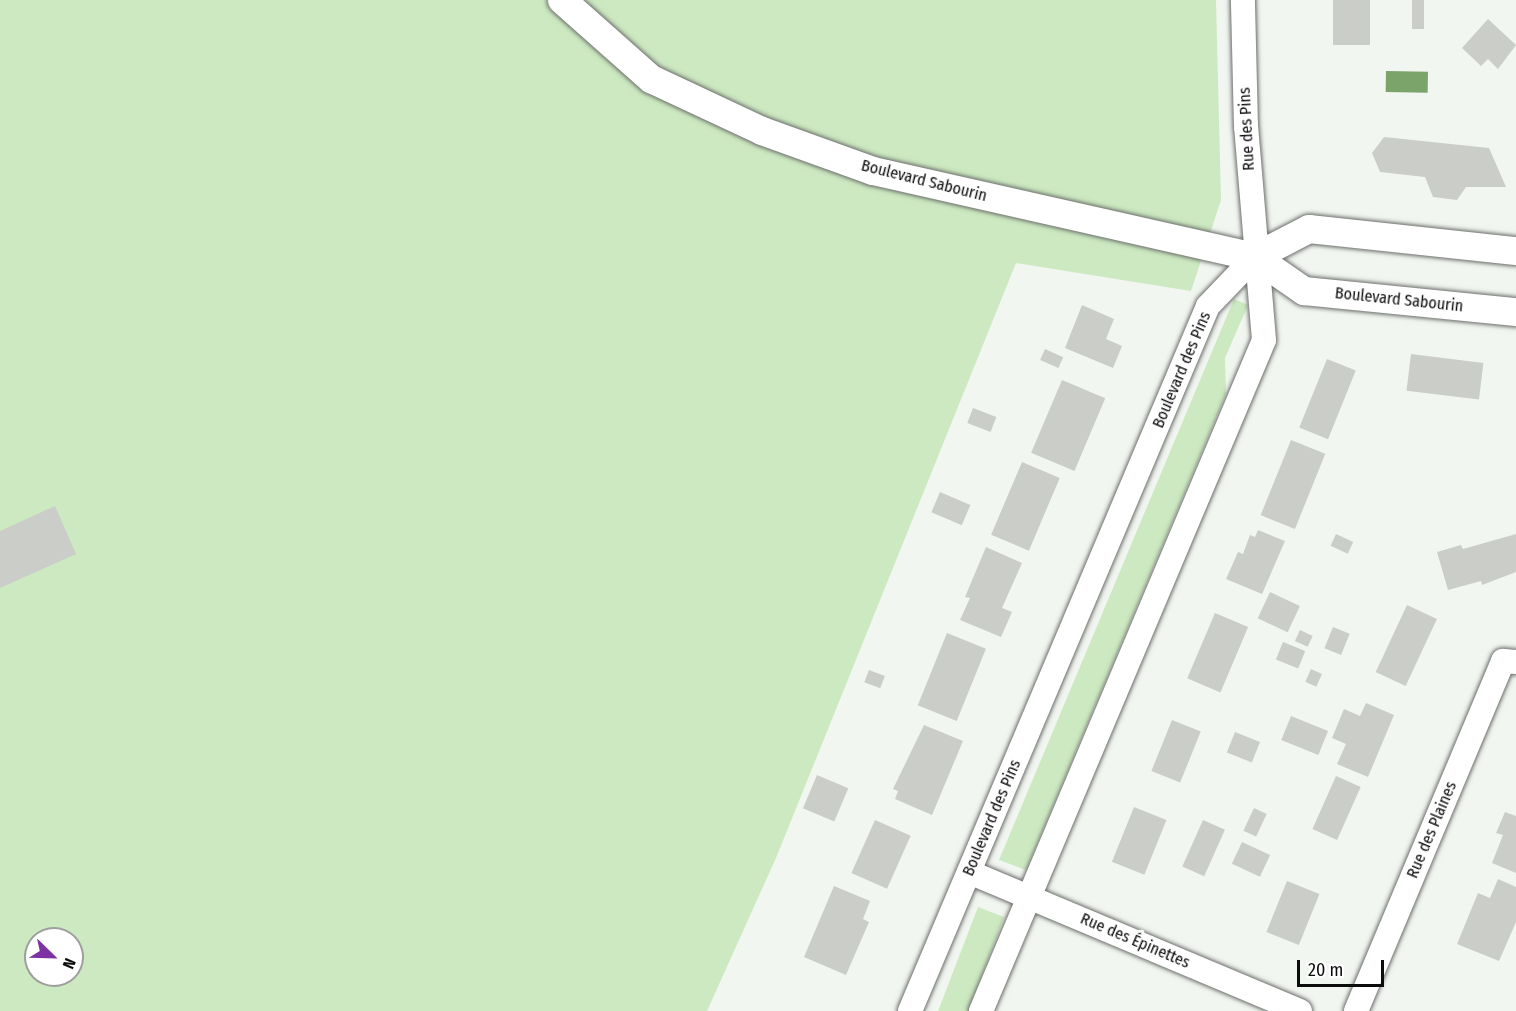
<!DOCTYPE html>
<meta charset="utf-8">
<style>
body{margin:0}
#map{position:relative;width:1516px;height:1011px;overflow:hidden;background:#f2f6f1;font-family:"Fira Sans Condensed",sans-serif}
div>[style]{position:absolute}
[style*='--x']{left:calc(var(--x)*1px);top:calc(var(--y)*1px);width:calc(var(--w)*1px);rotate:calc(var(--a)*1deg)}
.green>*{inset:0;background:#cce9c1;transform-origin:0 0}
.water>*{inset:0;background:#7aa469;transform-origin:0 0}
.building>*{inset:0;background:#cacdc8;transform-origin:0 0}
.roads{filter:drop-shadow(0 0 2px #6c6f6b) drop-shadow(0 0 2px #6c6f6b)}
.minor>*{height:24px;margin:-12px;padding:0 12px;transform-origin:12px;border-radius:12px;background:#fff}
.tertiary>*{height:28px;margin:-14px;padding:0 14px;transform-origin:14px;border-radius:14px;background:#fff}
span{translate:-50% -50%;white-space:nowrap;text-align:center;line-height:1.15;-webkit-text-stroke:6px #fff;paint-order:stroke}
.street-label{font-size:16px;color:#0b0c0b}
.north{position:absolute;left:24px;top:927px;width:60px;height:60px;box-sizing:border-box;background:#fff;border:2px solid #9d9e9d;border-radius:50%;rotate:113deg;font-size:16px;font-weight:700;line-height:24px;text-align:center;color:#0b0c0b}
.north::after{content:'';display:block;margin:auto;width:21px;height:27px;background:#7d32a4;clip-path:polygon(50% 0,100% 100%,50% 72%,0 100%)}
.scale{position:absolute;left:1297px;top:960px;width:87px;height:27px;box-sizing:border-box;border:3px solid #0b0c0b;border-top:0;padding-left:8px;font-size:18px;line-height:21px;white-space:nowrap;color:#0b0c0b;-webkit-text-stroke:4px #fff;paint-order:stroke}
</style>
<div id="map">
<div class="green">
<i style="clip-path:polygon(evenodd,0 0,1216px 0,1221px 200px,1191px 291px,1016px 263px,776px 858px,707px 1011px,0 1011px,0 0,36px 939px,72px 939px,72px 975px,36px 975px,36px 939px)"></i>
<i style="clip-path:polygon(1234px 299px,1248px 305px,1225px 358px,1226px 394px,1026px 870px,999px 860px)"></i>
<i style="left:978px;top:907px;width:28px;height:113px;rotate:21deg"></i>
</div>
<div class="water">
<i style="left:1386px;top:71px;width:42px;height:21px;rotate:1deg"></i>
</div>
<div class="building">
<i style="left:1333px;top:0;width:37px;height:45px"></i>
<i style="left:1412px;top:0;width:12px;height:29px"></i>
<i style="clip-path:polygon(1488px 19px,1516px 45px,1498px 69px,1488px 59px,1481px 66px,1462px 48px)"></i>
<i style="clip-path:polygon(1384px 137px,1489px 148px,1506px 187px,1466px 187px,1457px 200px,1433px 197px,1425px 177px,1380px 172px,1372px 153px)"></i>
<i style="clip-path:polygon(1082px 305px,1114px 319px,1106px 339px,1122px 346px,1113px 368px,1065px 348px)"></i>
<i style="left:1045px;top:349px;width:20px;height:12px;rotate:24deg"></i>
<i style="left:1411px;top:354px;width:73px;height:37px;rotate:7deg"></i>
<i style="left:1327px;top:359px;width:31px;height:74px;rotate:22deg"></i>
<i style="left:1062px;top:380px;width:47px;height:79px;rotate:23deg"></i>
<i style="left:973px;top:408px;width:25px;height:16px;rotate:21deg"></i>
<i style="left:1291px;top:440px;width:37px;height:81px;rotate:22deg"></i>
<i style="left:1022px;top:462px;width:41px;height:79px;rotate:23deg"></i>
<i style="left:940px;top:492px;width:33px;height:22px;rotate:23deg"></i>
<i style="clip-path:polygon(55px 506px,76px 554px,0 588px,0 531px)"></i>
<i style="clip-path:polygon(1258px 530px,1285px 541px,1262px 594px,1226px 579px,1238px 552px,1243px 554px,1250px 535px,1255px 537px)"></i>
<i style="left:1336px;top:534px;width:19px;height:13px;rotate:25deg"></i>
<i style="clip-path:polygon(1516px 534px,1516px 572px,1482px 585px,1481px 581px,1448px 590px,1437px 552px,1461px 545px,1463px 549px)"></i>
<i style="clip-path:polygon(986px 547px,1022px 563px,1002px 608px,1012px 612px,1001px 637px,960px 620px,970px 598px,965px 597px)"></i>
<i style="left:1270px;top:592px;width:33px;height:29px;rotate:25deg"></i>
<i style="left:1407px;top:605px;width:33px;height:74px;rotate:25deg"></i>
<i style="left:1215px;top:613px;width:36px;height:71px;rotate:23deg"></i>
<i style="left:1333px;top:627px;width:18px;height:23px;rotate:22deg"></i>
<i style="left:1300px;top:630px;width:14px;height:12px;rotate:25deg"></i>
<i style="left:947px;top:633px;width:42px;height:78px;rotate:22deg"></i>
<i style="left:1283px;top:642px;width:24px;height:19px;rotate:22deg"></i>
<i style="left:1311px;top:669px;width:12px;height:14px;rotate:24deg"></i>
<i style="left:869px;top:670px;width:17px;height:13px;rotate:21deg"></i>
<i style="clip-path:polygon(1366px 703px,1394px 715px,1368px 777px,1337px 764px,1346px 744px,1332px 738px,1344px 709px,1360px 716px)"></i>
<i style="left:1291px;top:716px;width:40px;height:26px;rotate:22deg"></i>
<i style="left:1172px;top:720px;width:31px;height:55px;rotate:22deg"></i>
<i style="clip-path:polygon(924px 725px,963px 741px,932px 815px,895px 799px,898px 791px,893px 789px)"></i>
<i style="left:1235px;top:732px;width:27px;height:22px;rotate:22deg"></i>
<i style="left:817px;top:775px;width:34px;height:36px;rotate:23deg"></i>
<i style="left:1336px;top:776px;width:27px;height:58px;rotate:24deg"></i>
<i style="left:1134px;top:807px;width:35px;height:59px;rotate:22deg"></i>
<i style="left:1254px;top:808px;width:14px;height:25px;rotate:25deg"></i>
<i style="clip-path:polygon(1505px 812px,1516px 816px,1516px 873px,1492px 863px,1503px 835px,1496px 833px)"></i>
<i style="left:875px;top:820px;width:39px;height:58px;rotate:24deg"></i>
<i style="left:1203px;top:820px;width:24px;height:51px;rotate:24deg"></i>
<i style="left:1242px;top:842px;width:31px;height:24px;rotate:25deg"></i>
<i style="clip-path:polygon(1498px 879px,1516px 887px,1516px 922px,1499px 961px,1457px 944px,1478px 893px,1490px 898px)"></i>
<i style="left:1287px;top:881px;width:35px;height:55px;rotate:22deg"></i>
<i style="clip-path:polygon(834px 886px,870px 901px,863px 919px,869px 922px,846px 975px,804px 957px)"></i>
</div>
<div class="roads">
<div class="minor">
<i style="--x:969;--y:872;--w:359;--a:22.8"></i>
<i style="--x:910;--y:1011;--w:765;--a:-67.09"></i>
<i style="--x:1208;--y:306;--w:68;--a:-46.2"></i>
<i style="--x:981;--y:1011;--w:728;--a:-67.13"></i>
<i style="--x:1264;--y:340;--w:214;--a:-94.8"></i>
<i style="--x:1246;--y:127;--w:127;--a:-91.4"></i>
<i style="--x:1356;--y:1011;--w:380;--a:-67.2"></i>
<i style="--x:1503;--y:661;--w:13;--a:4"></i>
</div>
<div class="tertiary">
<i style="--x:562;--y:0;--w:119;--a:41.6"></i>
<i style="--x:651;--y:79;--w:123;--a:25.1"></i>
<i style="--x:762;--y:131;--w:118;--a:19.8"></i>
<i style="--x:873;--y:171;--w:392;--a:12.7"></i>
<i style="--x:1255;--y:257;--w:60;--a:34.8"></i>
<i style="--x:1304;--y:291;--w:213;--a:5.7"></i>
<i style="--x:1255;--y:257;--w:61;--a:-27.4"></i>
<i style="--x:1309;--y:229;--w:208;--a:6.1"></i>
</div>
</div>
<div class="street-label">
<span style="left:1247px;top:129px;rotate:-93deg">Rue des Pins</span>
<span style="left:924px;top:181px;rotate:14deg">Boulevard Sabourin</span>
<span style="left:1399px;top:300px;rotate:6deg">Boulevard Sabourin</span>
<span style="left:1182px;top:370px;rotate:-67deg">Boulevard des Pins</span>
<span style="left:992px;top:818px;rotate:-67deg">Boulevard des Pins</span>
<span style="left:1432px;top:830px;rotate:-67deg">Rue des Plaines</span>
<span style="left:1135px;top:941px;rotate:23deg">Rue des Épinettes</span>
</div>
<div class="north">N</div>
<div class="scale">20 m</div>
</div>
